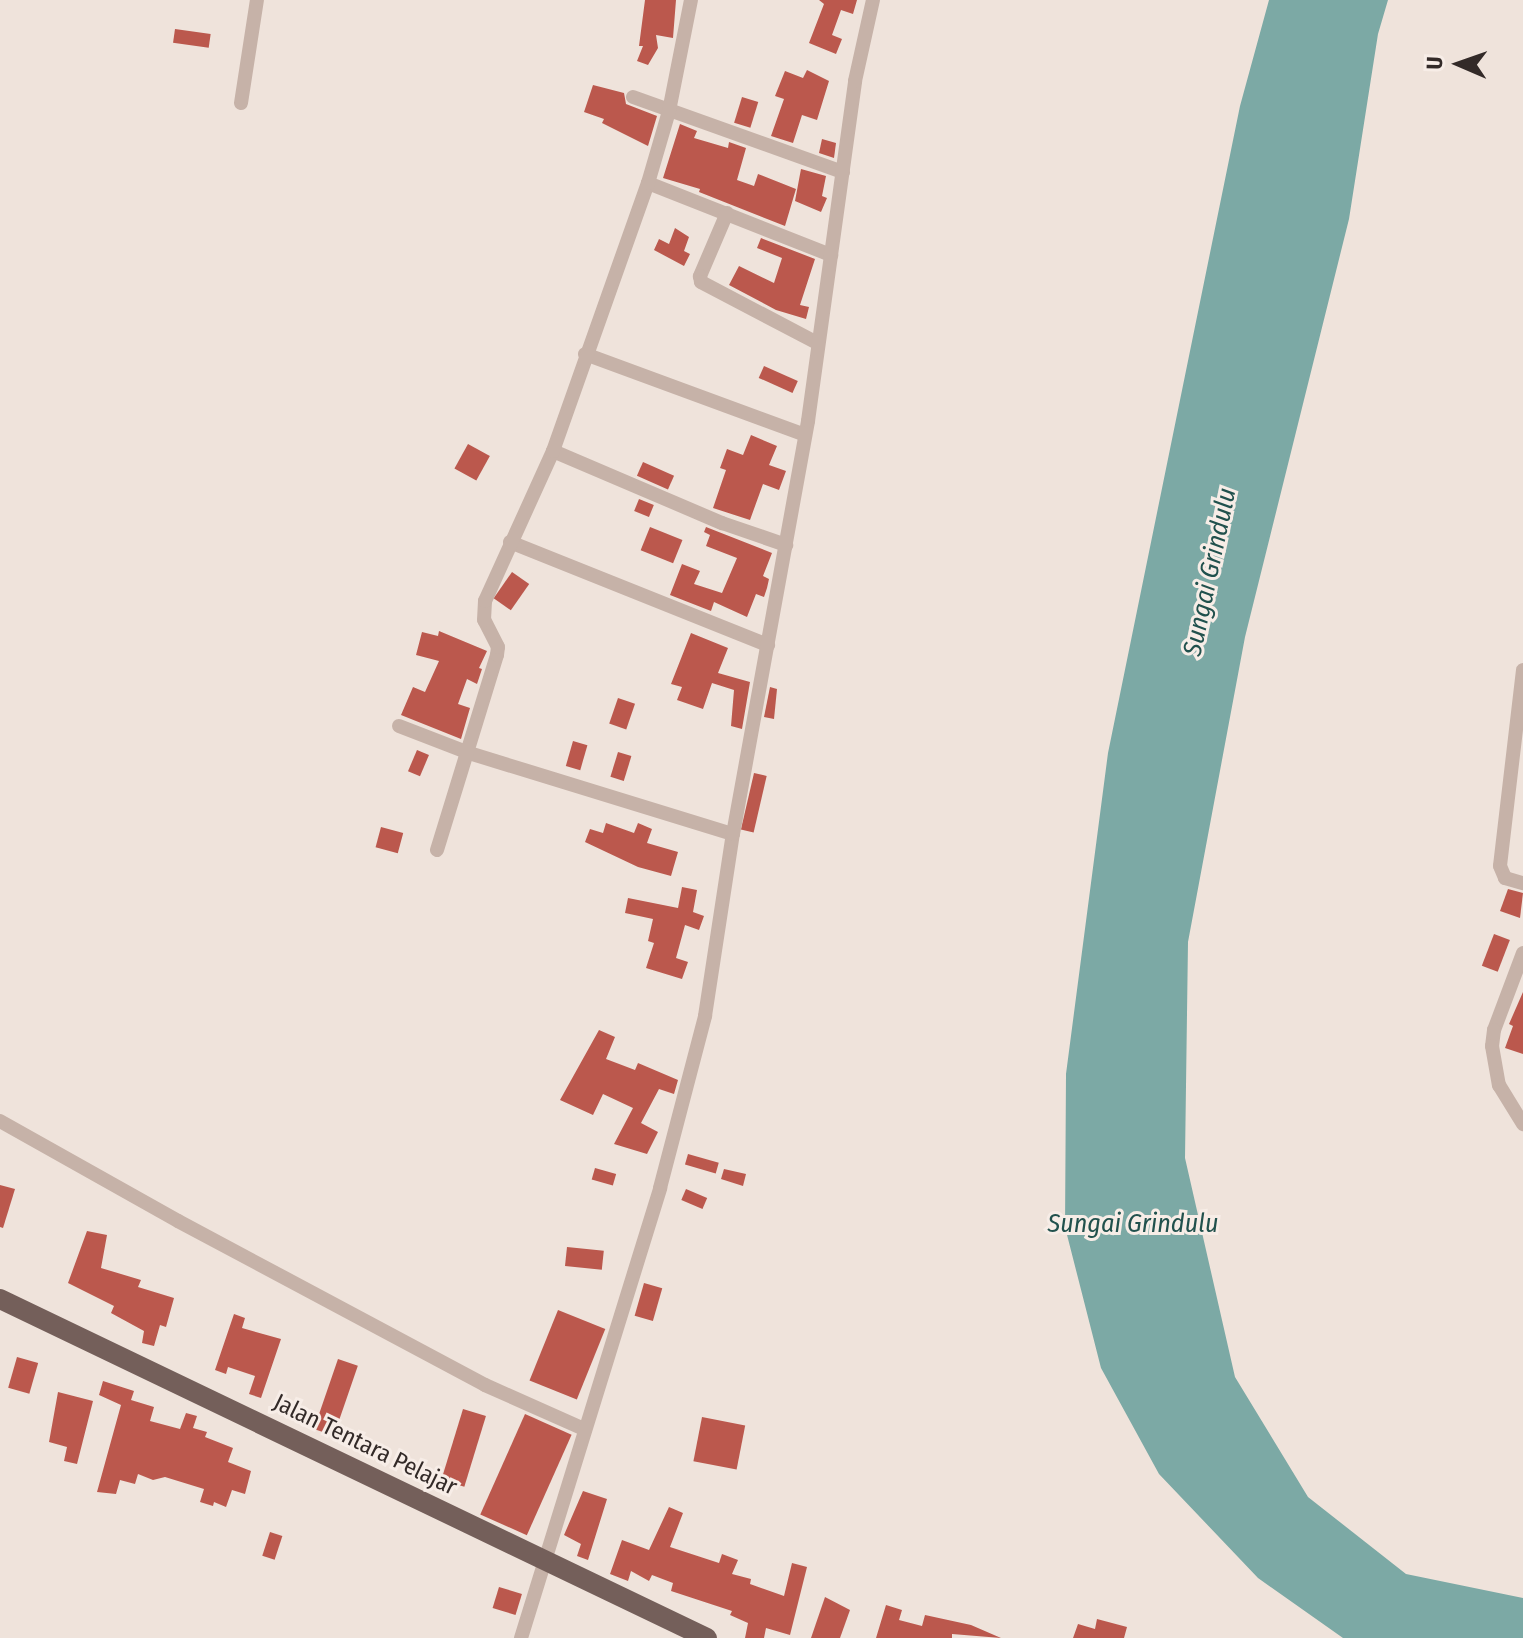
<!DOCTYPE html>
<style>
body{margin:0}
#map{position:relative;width:1523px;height:1638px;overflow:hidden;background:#efe3db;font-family:"Fira Sans Condensed",sans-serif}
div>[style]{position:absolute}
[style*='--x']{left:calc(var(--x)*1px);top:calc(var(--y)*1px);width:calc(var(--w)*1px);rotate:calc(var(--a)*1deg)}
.water>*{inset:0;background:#7ca9a5}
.building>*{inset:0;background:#bb584d;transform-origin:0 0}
.minor>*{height:14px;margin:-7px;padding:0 7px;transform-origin:7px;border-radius:7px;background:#c6b2a8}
.primary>*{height:20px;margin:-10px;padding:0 10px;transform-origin:10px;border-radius:10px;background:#745f5a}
span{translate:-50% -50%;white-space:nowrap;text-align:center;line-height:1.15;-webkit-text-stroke:6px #f7ede7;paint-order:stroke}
.street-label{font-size:24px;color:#332a28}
.water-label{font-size:26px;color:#21514d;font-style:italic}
.north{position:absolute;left:1419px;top:24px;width:80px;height:80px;-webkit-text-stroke:6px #f7ede7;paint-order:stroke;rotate:272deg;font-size:22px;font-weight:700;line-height:32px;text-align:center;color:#332a28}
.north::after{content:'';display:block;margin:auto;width:28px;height:36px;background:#332a28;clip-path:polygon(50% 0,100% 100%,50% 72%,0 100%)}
</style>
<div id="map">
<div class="water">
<i style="clip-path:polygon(1269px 0,1388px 0,1378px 34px,1349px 219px,1245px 637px,1188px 942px,1185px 1158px,1235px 1377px,1308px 1497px,1406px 1574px,1523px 1598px,1523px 1638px,1343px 1638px,1258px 1578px,1159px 1474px,1101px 1368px,1065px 1227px,1066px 1074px,1108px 753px,1240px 106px)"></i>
</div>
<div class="building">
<i style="clip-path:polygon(645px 0,676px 0,673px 38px,656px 35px,658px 48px,648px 65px,637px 61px,643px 46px,639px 46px)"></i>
<i style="clip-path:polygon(819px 0,857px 0,853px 14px,841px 10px,832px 35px,842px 39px,836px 54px,809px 43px,824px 4px)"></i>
<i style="left:175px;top:29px;width:36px;height:14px;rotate:8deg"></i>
<i style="clip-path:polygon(807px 70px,829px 81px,817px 120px,802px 115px,793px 143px,771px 136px,784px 99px,775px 96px,785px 71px,803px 78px)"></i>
<i style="clip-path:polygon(593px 85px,624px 93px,626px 104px,657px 116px,648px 146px,602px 123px,604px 119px,584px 112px)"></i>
<i style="left:742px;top:97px;width:17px;height:27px;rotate:17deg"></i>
<i style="clip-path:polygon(680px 124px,697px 131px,694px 138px,728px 148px,729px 142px,746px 148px,737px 180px,754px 186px,758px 174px,796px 189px,785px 226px,699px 192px,700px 189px,663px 178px)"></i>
<i style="clip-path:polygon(822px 139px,836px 143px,834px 158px,819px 153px)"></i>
<i style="clip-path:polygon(801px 169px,826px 176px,822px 196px,827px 198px,821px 212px,795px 201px)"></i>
<i style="clip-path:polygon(675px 228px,689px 237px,684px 251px,690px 254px,684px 266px,654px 250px,659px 239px,669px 244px)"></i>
<i style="clip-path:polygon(761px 238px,815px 259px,800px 305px,809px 307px,806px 319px,776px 310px,729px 285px,739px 266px,774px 283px,782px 258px,757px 248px)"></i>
<i style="left:764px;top:366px;width:37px;height:13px;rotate:24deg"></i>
<i style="clip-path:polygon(751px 435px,777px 446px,769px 465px,786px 471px,779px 490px,763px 484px,750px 520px,713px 508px,726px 470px,720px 468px,727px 449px,743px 455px)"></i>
<i style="left:468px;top:444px;width:25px;height:28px;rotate:29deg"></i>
<i style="left:643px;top:462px;width:34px;height:15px;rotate:24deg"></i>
<i style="left:639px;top:499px;width:16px;height:13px;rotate:22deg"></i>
<i style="left:650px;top:527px;width:35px;height:25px;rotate:22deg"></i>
<i style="clip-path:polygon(706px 527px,772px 553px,763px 576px,769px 579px,767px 588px,764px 597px,756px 594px,747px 617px,714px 602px,711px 611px,670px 595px,682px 564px,700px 571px,694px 584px,722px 593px,737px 558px,706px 546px,710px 535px,704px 532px)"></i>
<i style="left:512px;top:572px;width:21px;height:32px;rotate:35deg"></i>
<i style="clip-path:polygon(439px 631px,487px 651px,479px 668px,482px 669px,477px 684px,467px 679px,458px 704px,470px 708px,461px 739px,401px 715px,413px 687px,425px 692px,439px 661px,416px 655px,422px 632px,438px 636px)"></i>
<i style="clip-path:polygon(691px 633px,728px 648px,718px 673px,750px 682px,742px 729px,731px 726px,734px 690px,712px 683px,703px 709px,677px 700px,682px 687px,671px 684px)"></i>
<i style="clip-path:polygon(770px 687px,777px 689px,774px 719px,764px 717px)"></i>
<i style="left:618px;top:698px;width:18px;height:27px;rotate:19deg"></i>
<i style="left:573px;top:741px;width:15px;height:26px;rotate:16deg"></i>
<i style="left:417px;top:750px;width:13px;height:23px;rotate:23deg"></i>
<i style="left:618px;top:752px;width:14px;height:26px;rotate:17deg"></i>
<i style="left:754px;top:773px;width:13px;height:58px;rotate:13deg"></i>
<i style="clip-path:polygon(606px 823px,634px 833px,638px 823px,652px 829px,647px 843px,678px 852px,671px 876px,638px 867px,585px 842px,590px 829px,603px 833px)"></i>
<i style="left:381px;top:827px;width:23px;height:21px;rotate:15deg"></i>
<i style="clip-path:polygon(682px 887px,697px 890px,693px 912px,704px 916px,699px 930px,685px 925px,676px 958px,688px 962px,682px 979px,646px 968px,654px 943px,648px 941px,653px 919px,625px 913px,628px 898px,678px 908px)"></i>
<i style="clip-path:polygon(1508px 889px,1523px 893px,1520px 918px,1500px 911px)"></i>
<i style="left:1494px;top:934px;width:17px;height:34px;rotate:21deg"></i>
<i style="clip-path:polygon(1523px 992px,1523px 1054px,1505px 1048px,1513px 1026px,1509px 1024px)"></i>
<i style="clip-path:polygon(599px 1030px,615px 1037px,606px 1059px,635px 1070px,638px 1063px,678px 1080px,674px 1094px,659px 1089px,641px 1123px,658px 1132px,647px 1154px,614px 1144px,633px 1108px,603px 1094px,593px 1115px,560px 1100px)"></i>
<i style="left:688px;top:1154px;width:32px;height:11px;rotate:16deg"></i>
<i style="left:595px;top:1168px;width:22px;height:12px;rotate:16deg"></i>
<i style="clip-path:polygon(724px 1169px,746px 1174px,743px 1186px,721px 1179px)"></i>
<i style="clip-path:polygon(0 1185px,15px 1189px,3px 1228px,0 1227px)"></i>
<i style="left:686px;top:1189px;width:23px;height:12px;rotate:23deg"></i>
<i style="clip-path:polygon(87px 1231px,107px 1235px,101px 1268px,141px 1280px,138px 1287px,174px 1298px,166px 1327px,160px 1325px,154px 1346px,142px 1343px,144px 1331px,111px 1313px,114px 1306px,68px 1283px)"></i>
<i style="left:567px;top:1247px;width:37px;height:19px;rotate:6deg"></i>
<i style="left:644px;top:1283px;width:19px;height:34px;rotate:16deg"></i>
<i style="left:558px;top:1310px;width:51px;height:76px;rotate:22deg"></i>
<i style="clip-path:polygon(234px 1314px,245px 1318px,242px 1328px,281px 1339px,261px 1398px,249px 1394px,255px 1376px,228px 1367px,226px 1374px,215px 1370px)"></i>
<i style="left:17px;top:1357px;width:22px;height:32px;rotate:16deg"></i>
<i style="left:338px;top:1359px;width:21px;height:74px;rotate:19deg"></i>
<i style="clip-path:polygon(103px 1381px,134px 1391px,131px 1400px,154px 1407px,150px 1421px,180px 1429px,186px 1413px,197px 1416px,193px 1428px,207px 1432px,205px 1437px,233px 1448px,228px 1462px,251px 1471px,245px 1494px,232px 1490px,226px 1507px,214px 1502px,213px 1506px,200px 1502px,204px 1489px,165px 1477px,153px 1480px,138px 1474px,135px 1484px,120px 1480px,116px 1494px,97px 1492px,121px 1405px,99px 1395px)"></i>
<i style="clip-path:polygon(58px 1392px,93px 1401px,77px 1464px,64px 1461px,67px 1447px,49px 1442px)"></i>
<i style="left:463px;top:1409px;width:24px;height:74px;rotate:17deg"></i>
<i style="left:525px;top:1414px;width:51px;height:110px;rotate:24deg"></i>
<i style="left:702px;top:1417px;width:44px;height:45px;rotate:11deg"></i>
<i style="clip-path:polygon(583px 1491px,607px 1499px,588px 1560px,577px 1556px,581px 1544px,564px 1535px)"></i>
<i style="clip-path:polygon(669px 1507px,683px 1513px,670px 1547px,719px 1563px,722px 1554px,738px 1560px,732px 1574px,751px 1579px,750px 1584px,784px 1596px,792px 1563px,807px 1567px,790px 1635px,766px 1628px,764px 1638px,745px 1638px,748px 1623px,730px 1615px,732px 1611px,671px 1591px,673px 1583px,652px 1575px,649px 1581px,631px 1571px,628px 1581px,610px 1574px,622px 1540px,649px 1550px)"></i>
<i style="left:270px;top:1532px;width:13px;height:25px;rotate:18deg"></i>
<i style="left:499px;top:1587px;width:24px;height:22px;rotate:17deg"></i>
<i style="clip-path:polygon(825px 1597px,850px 1610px,840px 1638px,811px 1638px)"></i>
<i style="clip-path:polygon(886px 1605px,902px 1610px,899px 1620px,922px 1626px,925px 1615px,971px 1625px,1001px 1638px,952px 1634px,952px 1638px,876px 1638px)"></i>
<i style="clip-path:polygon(1097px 1619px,1127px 1627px,1124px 1638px,1073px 1638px,1078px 1624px,1095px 1629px)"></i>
</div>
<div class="minor">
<i style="--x:633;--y:97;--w:223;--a:19.7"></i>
<i style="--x:241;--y:103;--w:104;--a:-81.2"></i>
<i style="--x:648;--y:183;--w:197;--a:21.5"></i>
<i style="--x:727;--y:213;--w:69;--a:113.2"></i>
<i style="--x:700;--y:276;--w:6;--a:81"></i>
<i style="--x:701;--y:282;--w:131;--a:27.7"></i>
<i style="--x:585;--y:354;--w:234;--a:20.2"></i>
<i style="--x:553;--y:451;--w:184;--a:23.1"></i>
<i style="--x:722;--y:523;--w:68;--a:19"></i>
<i style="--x:510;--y:542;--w:278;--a:21.8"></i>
<i style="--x:1523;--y:670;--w:197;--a:96.7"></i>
<i style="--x:1500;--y:866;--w:13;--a:67"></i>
<i style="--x:1505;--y:878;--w:19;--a:16"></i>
<i style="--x:399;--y:726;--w:75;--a:21.1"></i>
<i style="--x:469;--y:753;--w:276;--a:17.1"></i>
<i style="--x:437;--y:850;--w:204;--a:-72.9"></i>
<i style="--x:497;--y:655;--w:8;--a:-83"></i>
<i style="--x:498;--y:647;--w:30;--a:-117"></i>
<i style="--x:484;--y:620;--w:19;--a:-87"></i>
<i style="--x:485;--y:601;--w:165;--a:-65.6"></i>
<i style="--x:553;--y:451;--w:284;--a:-70.5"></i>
<i style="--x:648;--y:183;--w:75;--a:-73.7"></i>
<i style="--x:669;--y:111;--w:113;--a:-78.8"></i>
<i style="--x:1523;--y:953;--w:82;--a:110.6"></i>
<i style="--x:1494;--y:1030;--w:16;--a:97"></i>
<i style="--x:1492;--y:1046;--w:40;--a:80"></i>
<i style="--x:1499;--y:1085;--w:46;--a:58.4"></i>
<i style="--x:0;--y:1121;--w:204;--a:29.3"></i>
<i style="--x:178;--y:1221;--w:348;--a:28.1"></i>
<i style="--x:485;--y:1385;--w:108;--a:24"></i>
<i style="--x:521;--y:1638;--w:471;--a:-72.8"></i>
<i style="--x:660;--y:1188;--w:178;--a:-75.3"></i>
<i style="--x:705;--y:1016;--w:184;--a:-81.3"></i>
<i style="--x:733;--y:834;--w:420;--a:-79.7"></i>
<i style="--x:808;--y:421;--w:343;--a:-82.1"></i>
<i style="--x:855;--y:81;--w:83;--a:-77.5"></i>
</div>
<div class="primary">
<i style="--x:0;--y:1299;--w:784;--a:25.62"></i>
</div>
<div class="street-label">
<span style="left:365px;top:1445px;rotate:26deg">Jalan Tentara Pelajar</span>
</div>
<div class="water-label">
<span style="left:1210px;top:572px;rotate:-78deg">Sungai Grindulu</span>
<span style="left:1133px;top:1224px">Sungai Grindulu</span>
</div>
<div class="north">U</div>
</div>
